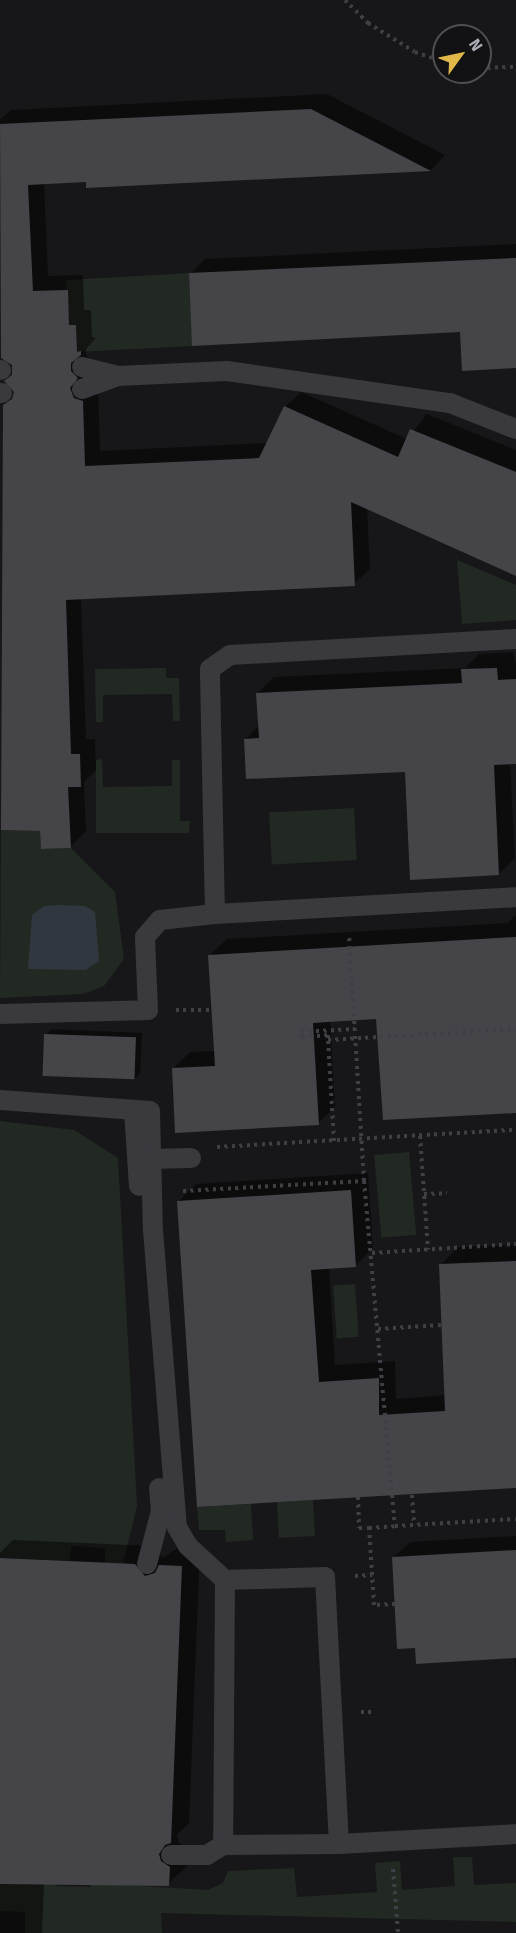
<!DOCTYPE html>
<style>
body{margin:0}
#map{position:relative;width:516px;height:1933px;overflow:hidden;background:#171719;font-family:"Fira Sans",sans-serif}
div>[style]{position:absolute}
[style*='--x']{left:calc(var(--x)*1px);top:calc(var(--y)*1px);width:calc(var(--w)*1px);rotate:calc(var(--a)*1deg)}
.green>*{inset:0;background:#222923;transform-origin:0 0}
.water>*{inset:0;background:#31373e}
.shadow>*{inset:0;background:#0007}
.building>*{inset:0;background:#454449;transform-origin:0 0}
.path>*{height:4px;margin-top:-2px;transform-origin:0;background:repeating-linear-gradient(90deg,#3f4045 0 3px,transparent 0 7.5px)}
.lane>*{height:20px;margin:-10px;padding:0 10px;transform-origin:10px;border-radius:10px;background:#39393e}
span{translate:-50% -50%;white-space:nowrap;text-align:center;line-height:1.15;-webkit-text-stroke:4.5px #121214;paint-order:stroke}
.north{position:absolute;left:432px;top:24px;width:60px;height:60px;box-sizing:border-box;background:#121214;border:2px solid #4f5056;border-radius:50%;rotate:57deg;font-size:16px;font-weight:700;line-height:24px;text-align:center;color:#abaeb8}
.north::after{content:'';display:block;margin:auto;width:21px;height:27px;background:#e0b849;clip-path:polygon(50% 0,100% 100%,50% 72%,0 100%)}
</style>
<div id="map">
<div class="green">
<i style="clip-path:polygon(189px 273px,193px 346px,77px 352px,76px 325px,69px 325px,66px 280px)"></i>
<i style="clip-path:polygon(457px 560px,516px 585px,516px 620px,462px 624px)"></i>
<i style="clip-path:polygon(166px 668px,166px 678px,179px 678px,180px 721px,173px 721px,172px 694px,103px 695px,103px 722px,96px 722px,95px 669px)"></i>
<i style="clip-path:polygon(102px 759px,103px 787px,172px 786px,172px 760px,180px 760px,180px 821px,190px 821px,189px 833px,96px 833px,96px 760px)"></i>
<i style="left:354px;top:808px;width:52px;height:85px;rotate:87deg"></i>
<i style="clip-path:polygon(1px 830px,40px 831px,41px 849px,71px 848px,115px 892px,124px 959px,104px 986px,83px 994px,0 998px)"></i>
<i style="clip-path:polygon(0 1121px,74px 1130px,118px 1158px,137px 1506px,123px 1564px,105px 1563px,105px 1548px,71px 1546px,70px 1561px,0 1558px)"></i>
<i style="left:409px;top:1152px;width:83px;height:35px;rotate:85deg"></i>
<i style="left:355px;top:1284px;width:53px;height:22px;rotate:86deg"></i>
<i style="left:313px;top:1500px;width:36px;height:36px;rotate:87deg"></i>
<i style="clip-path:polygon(251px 1504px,253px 1540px,226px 1542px,225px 1530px,199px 1530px,197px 1507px)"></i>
<i style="clip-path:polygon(453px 1857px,472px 1857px,474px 1885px,516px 1883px,516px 1922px,161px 1913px,162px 1933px,25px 1933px,25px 1912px,0 1911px,0 1879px,56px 1881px,56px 1886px,91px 1887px,91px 1883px,208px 1890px,223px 1883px,228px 1871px,294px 1868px,297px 1897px,377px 1892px,375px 1863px,400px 1861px,402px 1890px,455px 1886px)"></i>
</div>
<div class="water">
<i style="clip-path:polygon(57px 905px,85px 906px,95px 912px,99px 961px,86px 970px,28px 969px,32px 915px,44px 906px)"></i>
</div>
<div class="shadow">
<i style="clip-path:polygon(327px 94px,445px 155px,431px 170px,88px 186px,87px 180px,44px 182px,48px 276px,83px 275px,84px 310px,91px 310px,92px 337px,96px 338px,86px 349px,86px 355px,92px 361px,98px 385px,100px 451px,268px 443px,285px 407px,301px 392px,407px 439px,427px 414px,516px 450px,516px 575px,367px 508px,370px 569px,354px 584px,81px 598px,86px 739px,95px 739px,96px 770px,84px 782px,86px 831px,70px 847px,4px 406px,15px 395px,13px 364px,3px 357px,0 120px,11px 110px)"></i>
<i style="clip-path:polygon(516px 244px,516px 367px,461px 330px,190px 274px,205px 259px)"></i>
<i style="clip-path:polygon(513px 652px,516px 664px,516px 762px,510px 763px,515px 858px,499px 874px,407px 770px,246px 739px,259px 725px,258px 693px,274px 677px,465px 668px,479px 654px)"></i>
<i style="clip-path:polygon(516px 915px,516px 1111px,377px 1017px,330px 1020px,335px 1107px,318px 1123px,173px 1069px,190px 1052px,216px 1051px,210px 955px,227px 939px,508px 923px)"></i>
<i style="clip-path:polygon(52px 1029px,142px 1033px,140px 1073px,134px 1079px,46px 1034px)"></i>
<i style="clip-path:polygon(368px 1173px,373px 1248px,355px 1266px,329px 1268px,335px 1365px,395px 1361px,396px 1399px,446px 1395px,441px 1265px,458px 1247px,516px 1245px,516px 1486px,198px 1505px,178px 1202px,196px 1184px)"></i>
<i style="clip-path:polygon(516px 1536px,516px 1671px,515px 1657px,417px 1646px,393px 1558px,410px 1542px)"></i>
<i style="clip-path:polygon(13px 1540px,154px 1546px,163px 1558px,179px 1547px,200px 1548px,189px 1823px,177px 1835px,179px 1843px,188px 1848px,187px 1866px,168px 1884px,44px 1884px,42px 1933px,0 1933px,0 1553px)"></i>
</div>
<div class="building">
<i style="clip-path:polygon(311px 109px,431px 171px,86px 188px,86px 182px,28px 185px,33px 291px,68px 290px,69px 325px,76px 325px,77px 352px,81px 351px,81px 355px,71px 363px,71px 371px,78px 378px,70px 388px,74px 398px,83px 401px,85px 466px,259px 458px,284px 406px,398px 457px,410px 429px,516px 472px,516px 576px,351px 502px,355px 586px,66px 600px,71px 754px,80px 754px,81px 787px,68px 787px,71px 848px,41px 849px,40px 831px,1px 830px,3px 405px,12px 399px,14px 392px,4px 381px,12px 375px,12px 365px,1px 358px,0 124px)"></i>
<i style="clip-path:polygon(516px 258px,516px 368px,462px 371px,460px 332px,192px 346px,189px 273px)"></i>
<i style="clip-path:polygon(497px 668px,498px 680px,516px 679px,516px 764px,494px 765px,499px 875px,410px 880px,405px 772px,246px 779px,244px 739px,259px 738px,256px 693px,462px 683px,461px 669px)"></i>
<i style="clip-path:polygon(516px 937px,516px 1113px,383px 1120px,376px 1019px,313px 1023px,319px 1125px,175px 1133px,172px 1068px,215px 1066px,208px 955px)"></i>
<i style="left:44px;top:1034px;width:92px;height:42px;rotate:2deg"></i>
<i style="clip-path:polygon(351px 1190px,356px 1267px,311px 1270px,319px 1382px,379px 1378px,379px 1415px,445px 1411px,439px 1264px,516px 1261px,516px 1488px,197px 1507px,177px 1201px)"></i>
<i style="clip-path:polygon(516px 1550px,516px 1658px,416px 1664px,415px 1648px,397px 1649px,392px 1557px)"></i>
<i style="clip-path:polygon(0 1558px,135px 1564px,145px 1576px,155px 1573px,159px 1565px,182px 1566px,171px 1843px,165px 1845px,159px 1854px,161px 1861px,170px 1867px,169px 1886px,0 1884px)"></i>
</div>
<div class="path">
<i style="--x:345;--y:0;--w:33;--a:45"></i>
<i style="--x:368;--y:23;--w:55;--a:31.7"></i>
<i style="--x:415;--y:52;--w:31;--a:19"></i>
<i style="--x:480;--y:68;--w:36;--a:-2"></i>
<i style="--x:176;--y:1010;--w:36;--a:0"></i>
<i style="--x:302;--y:1037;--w:5;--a:-101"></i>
<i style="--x:301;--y:1032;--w:54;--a:-3.2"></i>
<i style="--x:302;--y:1037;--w:26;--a:-4"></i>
<i style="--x:328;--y:1035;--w:5;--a:90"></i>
<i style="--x:420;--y:1136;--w:114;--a:86"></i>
<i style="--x:334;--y:1141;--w:101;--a:-93.4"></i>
<i style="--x:328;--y:1040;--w:188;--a:-3.3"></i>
<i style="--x:217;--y:1147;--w:299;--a:-3.3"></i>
<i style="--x:364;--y:1181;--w:346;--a:84.9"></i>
<i style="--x:395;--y:1526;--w:121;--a:-3.3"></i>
<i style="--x:183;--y:1191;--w:181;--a:-3.2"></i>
<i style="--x:364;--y:1181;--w:245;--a:-93.5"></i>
<i style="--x:424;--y:1194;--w:23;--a:-2"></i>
<i style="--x:372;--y:1253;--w:144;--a:-3.6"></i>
<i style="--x:378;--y:1329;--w:63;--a:-3.6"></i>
<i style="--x:412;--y:1495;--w:30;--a:86"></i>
<i style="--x:358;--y:1497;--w:31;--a:88"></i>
<i style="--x:359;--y:1528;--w:10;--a:0"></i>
<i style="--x:355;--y:1576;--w:17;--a:-3"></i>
<i style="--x:395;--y:1604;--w:21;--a:177"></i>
<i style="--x:374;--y:1605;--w:77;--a:-93.7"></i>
<i style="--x:369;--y:1528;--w:26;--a:-4"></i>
<i style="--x:361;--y:1712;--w:11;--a:0"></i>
<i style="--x:393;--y:1869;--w:64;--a:85.5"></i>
</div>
<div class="lane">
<i style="--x:82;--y:367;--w:36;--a:14"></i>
<i style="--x:117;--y:376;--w:110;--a:-2.6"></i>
<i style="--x:227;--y:371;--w:225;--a:8.2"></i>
<i style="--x:450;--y:403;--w:71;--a:21.5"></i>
<i style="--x:0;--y:370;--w:1;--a:0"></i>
<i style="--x:82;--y:389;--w:37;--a:-20"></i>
<i style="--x:0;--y:393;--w:2;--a:0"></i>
<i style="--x:215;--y:914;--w:301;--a:-3.2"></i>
<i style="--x:0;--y:1014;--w:148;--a:-1.5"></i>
<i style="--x:148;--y:1010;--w:73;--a:-92.4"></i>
<i style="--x:145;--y:937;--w:23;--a:-49"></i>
<i style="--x:160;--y:920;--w:55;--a:-6.2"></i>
<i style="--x:215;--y:914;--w:245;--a:-91.2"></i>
<i style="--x:210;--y:669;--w:24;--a:-35"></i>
<i style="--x:230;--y:655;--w:286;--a:-3.2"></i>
<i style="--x:0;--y:1100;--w:150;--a:4.2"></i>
<i style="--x:150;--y:1111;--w:119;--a:88.6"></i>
<i style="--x:153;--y:1230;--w:298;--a:85.4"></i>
<i style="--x:177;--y:1527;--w:22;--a:60"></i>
<i style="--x:188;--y:1546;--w:50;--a:42.6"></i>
<i style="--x:225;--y:1580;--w:100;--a:-1.7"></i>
<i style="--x:325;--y:1577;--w:267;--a:87"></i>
<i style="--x:339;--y:1844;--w:177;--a:-3.2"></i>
<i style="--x:134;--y:1111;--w:75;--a:86.2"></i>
<i style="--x:151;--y:1159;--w:40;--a:-1.4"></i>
<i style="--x:147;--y:1564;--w:55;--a:-75.2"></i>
<i style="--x:161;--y:1511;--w:23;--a:-95"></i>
<i style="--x:225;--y:1580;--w:265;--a:90.4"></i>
<i style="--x:223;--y:1845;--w:116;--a:-0.5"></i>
<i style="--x:171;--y:1855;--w:36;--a:0"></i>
<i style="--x:207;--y:1855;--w:19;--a:-32"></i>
</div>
<div class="north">N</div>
</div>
